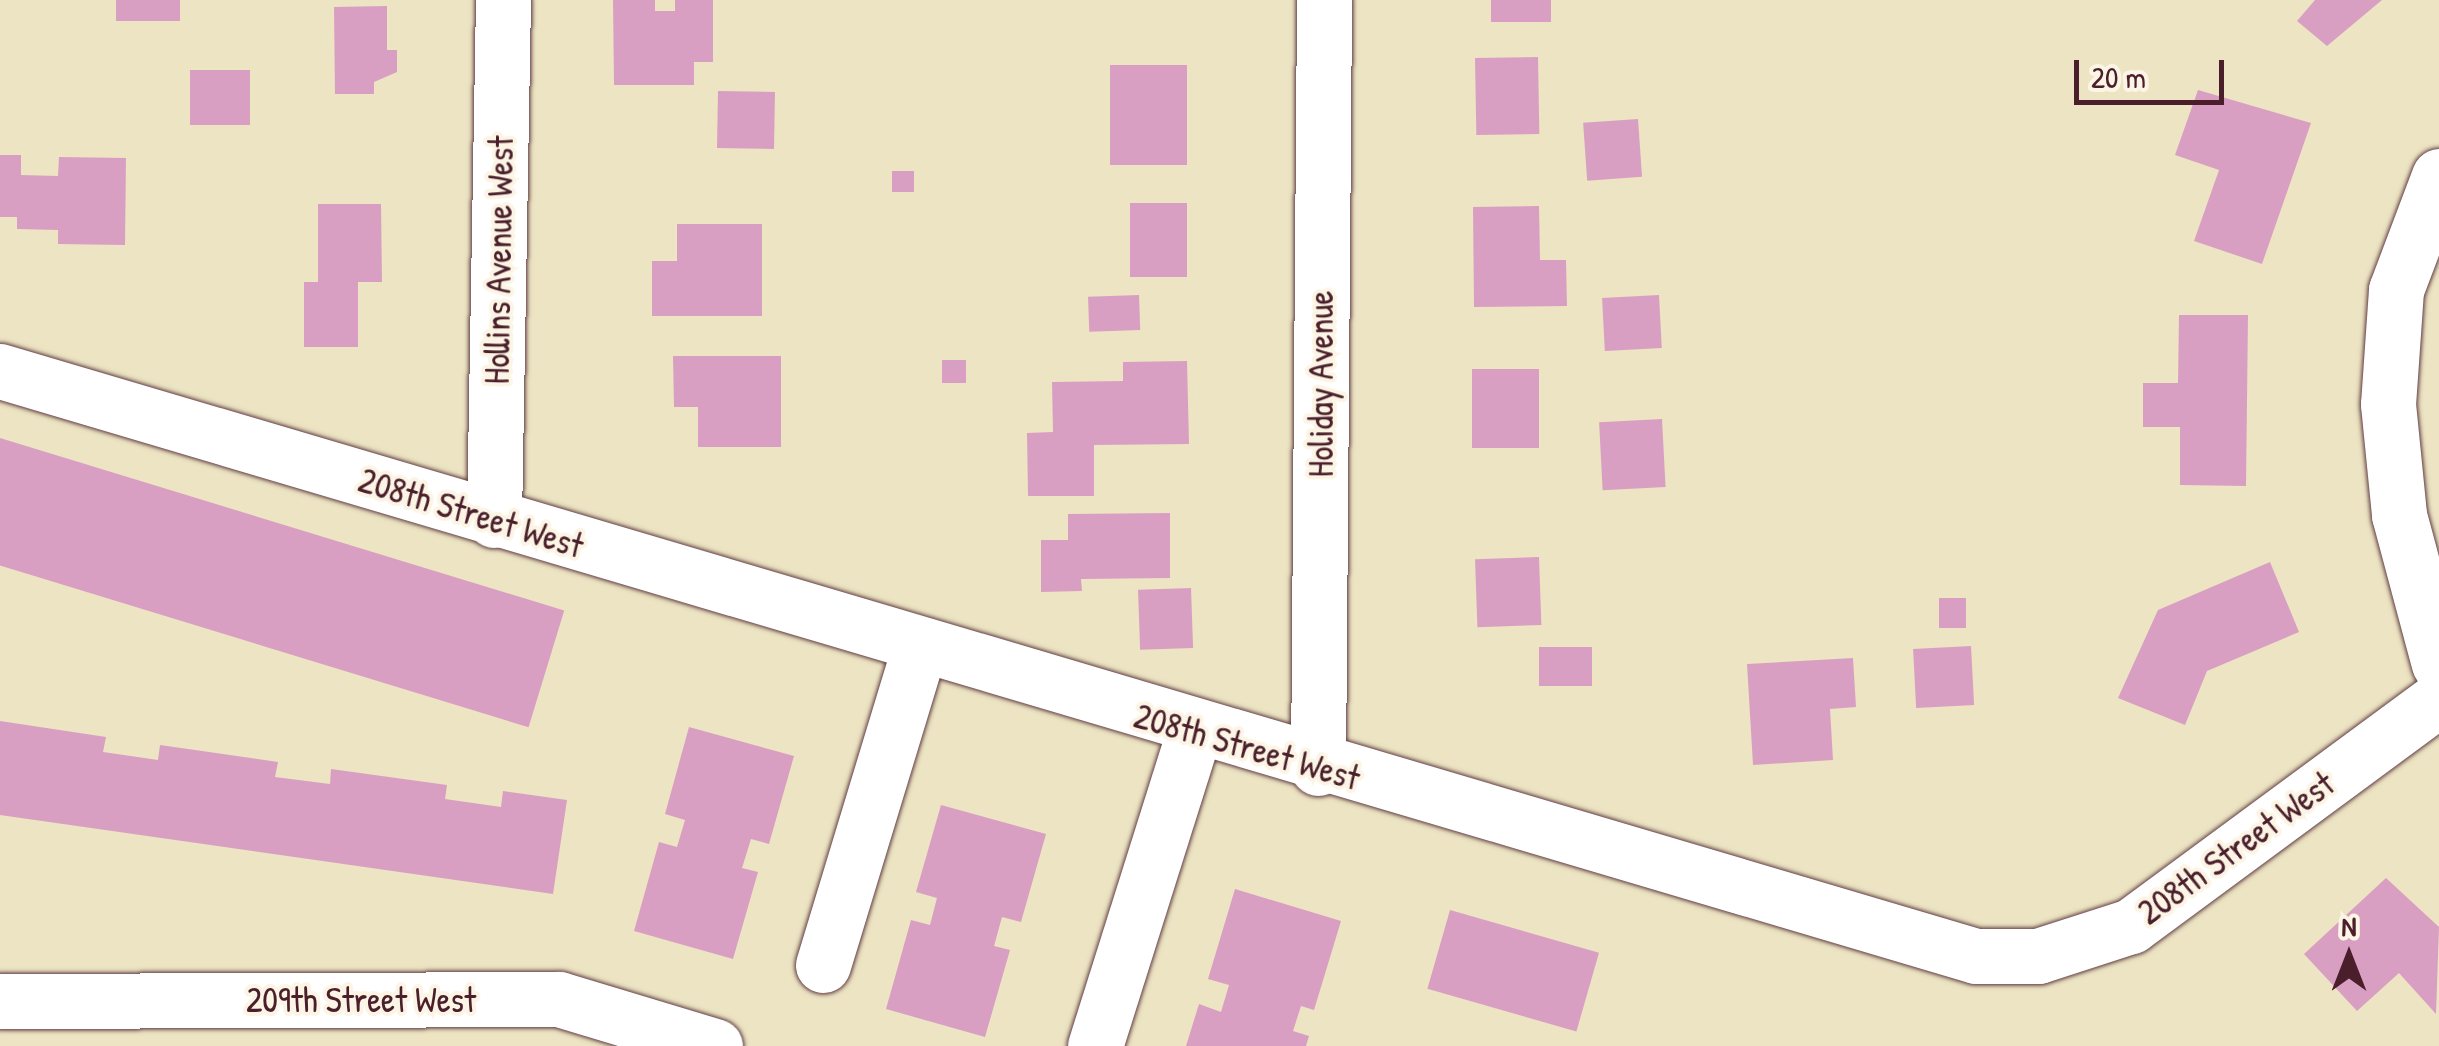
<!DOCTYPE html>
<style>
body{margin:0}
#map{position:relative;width:2439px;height:1046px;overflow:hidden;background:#ece4c3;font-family:"Patrick Hand",sans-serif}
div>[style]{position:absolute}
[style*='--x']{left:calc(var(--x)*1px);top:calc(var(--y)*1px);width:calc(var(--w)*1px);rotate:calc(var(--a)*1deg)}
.building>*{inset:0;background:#d99fc2;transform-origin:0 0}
.roads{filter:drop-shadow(0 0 2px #623d42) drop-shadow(0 0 2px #623d42)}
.minor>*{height:55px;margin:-27.5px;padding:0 27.5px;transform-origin:27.5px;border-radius:27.5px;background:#fff}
span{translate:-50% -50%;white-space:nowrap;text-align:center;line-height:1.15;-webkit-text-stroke:8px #fcf5e5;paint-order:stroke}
.street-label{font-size:35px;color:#4a1f2b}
.north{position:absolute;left:2299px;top:906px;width:100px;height:100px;-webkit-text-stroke:8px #fcf5e5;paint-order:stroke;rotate:0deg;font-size:28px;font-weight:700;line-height:40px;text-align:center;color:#4a1f2b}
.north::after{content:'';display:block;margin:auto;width:35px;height:45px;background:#4a1f2b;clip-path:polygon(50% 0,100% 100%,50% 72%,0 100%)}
.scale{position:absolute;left:2074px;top:60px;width:150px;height:45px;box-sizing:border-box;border:5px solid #4a1f2b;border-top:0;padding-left:12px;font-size:30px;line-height:35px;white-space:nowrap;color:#4a1f2b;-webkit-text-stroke:8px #fcf5e5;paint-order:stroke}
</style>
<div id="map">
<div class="building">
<i style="left:116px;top:0;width:64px;height:21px"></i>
<i style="clip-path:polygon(613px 0,655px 0,655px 11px,675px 11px,675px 0,713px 0,713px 62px,694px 62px,694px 85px,614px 85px)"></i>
<i style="left:1491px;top:0;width:60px;height:22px"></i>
<i style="clip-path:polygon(2315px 0,2382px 0,2327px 46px,2297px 21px)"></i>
<i style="clip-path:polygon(387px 6px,387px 50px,397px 50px,397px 72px,374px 82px,374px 94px,335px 94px,334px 7px)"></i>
<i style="left:1538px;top:57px;width:77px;height:63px;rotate:89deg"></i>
<i style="left:1110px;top:65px;width:77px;height:100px"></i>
<i style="left:190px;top:70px;width:60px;height:55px"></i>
<i style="clip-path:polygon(2198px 90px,2311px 123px,2262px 264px,2194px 241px,2219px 170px,2175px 155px)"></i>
<i style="left:718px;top:91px;width:57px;height:57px;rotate:1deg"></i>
<i style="left:1638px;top:119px;width:58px;height:55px;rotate:86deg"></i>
<i style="clip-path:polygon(0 155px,21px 155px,21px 175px,58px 176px,59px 157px,126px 158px,125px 245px,58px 244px,58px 230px,17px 229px,17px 217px,0 217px)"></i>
<i style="left:892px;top:171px;width:22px;height:21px"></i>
<i style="left:1187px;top:203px;width:74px;height:57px;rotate:90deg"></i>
<i style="clip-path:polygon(318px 204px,381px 204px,382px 282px,358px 282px,358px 347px,304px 347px,304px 282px,318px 282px)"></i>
<i style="clip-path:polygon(1539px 206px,1540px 260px,1566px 260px,1567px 306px,1474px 307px,1473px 207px)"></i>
<i style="clip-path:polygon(677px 224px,762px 224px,762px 316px,652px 316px,652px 261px,677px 261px)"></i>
<i style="left:1139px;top:295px;width:35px;height:51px;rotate:88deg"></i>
<i style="left:1659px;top:295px;width:53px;height:57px;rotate:87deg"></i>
<i style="clip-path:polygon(2179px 315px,2248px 315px,2246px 486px,2180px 485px,2180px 427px,2143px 427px,2143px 383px,2178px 383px)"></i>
<i style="clip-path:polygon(673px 356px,781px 356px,781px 447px,698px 447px,698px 407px,674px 407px)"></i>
<i style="left:966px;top:360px;width:23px;height:24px;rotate:90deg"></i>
<i style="clip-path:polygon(1187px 361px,1189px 444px,1094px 445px,1094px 496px,1028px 496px,1027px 433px,1053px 432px,1052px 382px,1123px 381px,1123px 362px)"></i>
<i style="left:1539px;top:369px;width:79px;height:67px;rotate:90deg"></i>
<i style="left:1662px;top:419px;width:68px;height:63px;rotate:87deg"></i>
<i style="left:0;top:438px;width:590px;height:122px;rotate:17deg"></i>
<i style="clip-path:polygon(1170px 513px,1170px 578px,1081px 579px,1082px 591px,1041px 592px,1041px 540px,1068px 540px,1068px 514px)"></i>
<i style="left:1539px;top:557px;width:68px;height:64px;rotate:88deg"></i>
<i style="clip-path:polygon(2270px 562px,2299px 632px,2207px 671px,2185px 725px,2118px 698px,2158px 610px)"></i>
<i style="left:1191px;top:588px;width:60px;height:53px;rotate:88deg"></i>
<i style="left:1939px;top:598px;width:27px;height:30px"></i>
<i style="left:1971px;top:646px;width:59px;height:58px;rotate:87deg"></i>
<i style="left:1539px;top:647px;width:53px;height:39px"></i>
<i style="clip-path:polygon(1853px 658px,1856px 707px,1830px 709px,1833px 760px,1753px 765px,1747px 664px)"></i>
<i style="clip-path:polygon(0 721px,106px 737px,103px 752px,158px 760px,160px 745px,278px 762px,275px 777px,330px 784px,331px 769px,447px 785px,445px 799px,501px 807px,503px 791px,567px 800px,553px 894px,0 815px)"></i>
<i style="clip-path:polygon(689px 727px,794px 756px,769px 844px,751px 839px,742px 868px,758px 872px,733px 959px,634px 931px,659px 842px,677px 847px,685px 820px,665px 814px)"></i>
<i style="clip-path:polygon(941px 805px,1046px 834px,1021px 922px,1002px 917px,994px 946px,1010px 950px,985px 1037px,886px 1009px,911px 920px,930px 925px,937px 898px,916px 892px)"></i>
<i style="clip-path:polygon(2386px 878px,2439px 927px,2436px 1014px,2399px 973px,2357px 1011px,2304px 954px)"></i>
<i style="clip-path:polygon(1235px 889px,1341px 921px,1314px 1010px,1301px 1006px,1293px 1031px,1309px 1036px,1306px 1046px,1186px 1046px,1199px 1004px,1221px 1012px,1229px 985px,1208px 979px)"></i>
<i style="left:1450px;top:910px;width:155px;height:82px;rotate:16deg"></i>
</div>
<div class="roads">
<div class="minor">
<i style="--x:2439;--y:176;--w:122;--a:110.7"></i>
<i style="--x:2396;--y:290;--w:114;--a:94"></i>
<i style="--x:2388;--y:404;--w:112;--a:84.3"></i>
<i style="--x:2399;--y:515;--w:154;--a:75"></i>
<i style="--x:0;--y:371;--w:2061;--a:16.49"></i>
<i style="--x:1976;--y:956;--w:62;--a:0"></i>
<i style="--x:2038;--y:956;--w:98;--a:-17.9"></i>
<i style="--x:2131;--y:926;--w:383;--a:-36.4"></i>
<i style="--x:494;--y:520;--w:520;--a:-89.01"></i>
<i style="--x:1318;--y:768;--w:768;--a:-89.55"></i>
<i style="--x:823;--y:965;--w:330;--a:-73.1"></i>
<i style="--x:0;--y:1001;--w:559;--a:-0.2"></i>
<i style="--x:559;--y:999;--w:163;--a:16.8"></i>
<i style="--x:1095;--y:1046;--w:329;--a:-72.5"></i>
</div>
</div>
<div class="street-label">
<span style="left:499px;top:260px;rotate:-89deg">Hollins Avenue West</span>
<span style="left:1321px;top:384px;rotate:-90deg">Holiday Avenue</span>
<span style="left:471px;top:513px;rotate:17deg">208th Street West</span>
<span style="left:1247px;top:747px;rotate:16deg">208th Street West</span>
<span style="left:2236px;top:848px;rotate:-36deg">208th Street West</span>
<span style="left:361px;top:1000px">209th Street West</span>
</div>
<div class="north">N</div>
<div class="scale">20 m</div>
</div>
